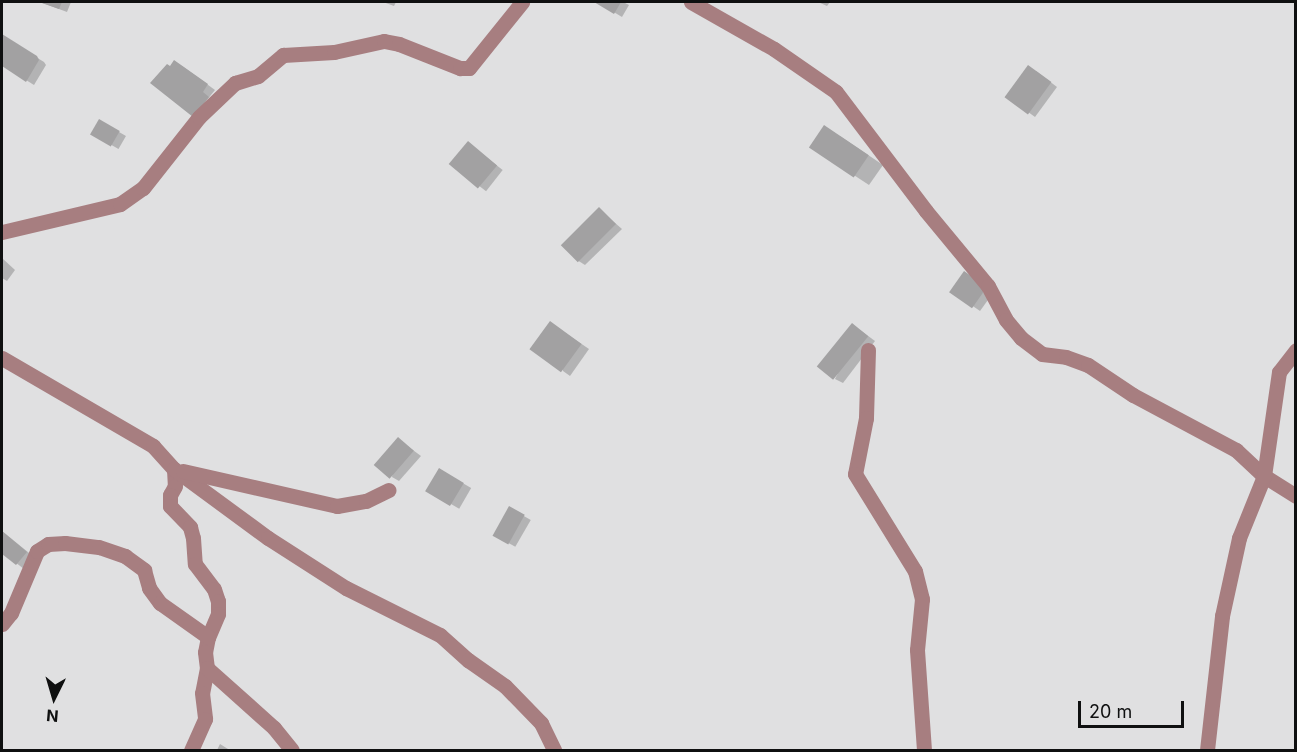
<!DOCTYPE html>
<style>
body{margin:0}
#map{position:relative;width:1297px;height:752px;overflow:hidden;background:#e0e0e1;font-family:Inter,sans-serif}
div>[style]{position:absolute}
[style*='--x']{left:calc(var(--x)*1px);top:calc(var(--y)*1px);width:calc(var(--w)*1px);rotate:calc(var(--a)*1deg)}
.shadow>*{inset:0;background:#0003;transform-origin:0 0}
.building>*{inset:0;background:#a2a1a2;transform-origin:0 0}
.minor>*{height:15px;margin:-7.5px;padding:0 7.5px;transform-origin:7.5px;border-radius:7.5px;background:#a77e80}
span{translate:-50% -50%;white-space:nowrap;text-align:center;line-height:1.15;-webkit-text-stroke:6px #e0e0e1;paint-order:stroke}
.frame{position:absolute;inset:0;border:3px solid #0f1010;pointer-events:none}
.north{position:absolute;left:24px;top:668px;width:60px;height:60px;-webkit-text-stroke:4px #e0e0e1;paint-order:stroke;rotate:185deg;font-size:16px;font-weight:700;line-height:24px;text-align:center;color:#0f1010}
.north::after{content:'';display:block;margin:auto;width:21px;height:27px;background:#0f1010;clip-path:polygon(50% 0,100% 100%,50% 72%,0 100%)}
.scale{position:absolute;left:1078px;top:701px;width:106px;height:27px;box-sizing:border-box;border:3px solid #0f1010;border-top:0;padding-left:8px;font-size:18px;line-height:21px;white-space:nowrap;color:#0f1010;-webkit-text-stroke:4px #e0e0e1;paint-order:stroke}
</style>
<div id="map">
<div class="shadow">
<i style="clip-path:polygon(40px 2px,71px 2px,67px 12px)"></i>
<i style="clip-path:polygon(383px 2px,396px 2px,394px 6px)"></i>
<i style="clip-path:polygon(597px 2px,623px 2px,629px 5px,622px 17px)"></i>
<i style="clip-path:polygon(818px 2px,830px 2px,827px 6px)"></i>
<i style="clip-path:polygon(2px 36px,44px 62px,46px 65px,34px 85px,2px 65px)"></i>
<i style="clip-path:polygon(182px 66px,215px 90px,194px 116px,170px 67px)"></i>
<i style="clip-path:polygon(1036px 71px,1057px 87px,1035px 117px,1006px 96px)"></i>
<i style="left:100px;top:121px;width:30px;height:15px;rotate:30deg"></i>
<i style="clip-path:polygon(840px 136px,883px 165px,869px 185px,811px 147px)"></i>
<i style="left:468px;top:143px;width:44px;height:27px;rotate:38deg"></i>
<i style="clip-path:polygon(599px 209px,622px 229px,585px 265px,577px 260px)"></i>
<i style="clip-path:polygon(2px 258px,15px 270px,7px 281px,2px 278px)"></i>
<i style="clip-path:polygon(951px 291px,993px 293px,980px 311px)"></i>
<i style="clip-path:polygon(558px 328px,589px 349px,570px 376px,563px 371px)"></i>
<i style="clip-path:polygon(860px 330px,875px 341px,843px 383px,835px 379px)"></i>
<i style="clip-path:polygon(398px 439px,421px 456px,399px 481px,392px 477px)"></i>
<i style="left:440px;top:470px;width:36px;height:24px;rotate:30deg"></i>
<i style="left:510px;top:508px;width:24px;height:31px;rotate:30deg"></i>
<i style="clip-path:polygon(2px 531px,34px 557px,24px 569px,2px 552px)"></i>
<i style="clip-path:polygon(220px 744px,228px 749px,231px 750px,217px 750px)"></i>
</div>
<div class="building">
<i style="clip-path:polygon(39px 2px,62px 2px,59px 9px)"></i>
<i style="clip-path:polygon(594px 2px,621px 2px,614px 14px)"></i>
<i style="clip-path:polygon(2px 34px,37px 56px,39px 60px,26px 82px,2px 66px)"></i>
<i style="clip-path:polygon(174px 60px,208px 84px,203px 92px,209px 97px,193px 117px,150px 83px,167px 64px,170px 66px)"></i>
<i style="left:1028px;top:65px;width:29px;height:40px;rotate:36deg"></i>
<i style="left:99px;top:119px;width:24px;height:18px;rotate:30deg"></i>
<i style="left:824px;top:125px;width:54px;height:27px;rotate:34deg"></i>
<i style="left:468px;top:141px;width:38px;height:30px;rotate:40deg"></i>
<i style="left:599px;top:207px;width:24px;height:54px;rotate:45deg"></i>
<i style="left:964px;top:271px;width:28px;height:26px;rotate:35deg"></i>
<i style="left:550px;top:321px;width:39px;height:35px;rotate:36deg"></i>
<i style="left:852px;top:323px;width:21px;height:56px;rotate:39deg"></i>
<i style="left:398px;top:437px;width:21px;height:37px;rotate:41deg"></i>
<i style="left:439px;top:468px;width:29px;height:27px;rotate:31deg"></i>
<i style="left:509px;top:506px;width:18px;height:34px;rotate:29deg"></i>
<i style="clip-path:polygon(2px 531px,27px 552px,16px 565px,2px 554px)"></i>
</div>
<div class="minor">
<i style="--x:691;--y:2;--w:95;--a:29.5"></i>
<i style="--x:774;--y:49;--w:75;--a:34.7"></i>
<i style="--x:836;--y:92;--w:149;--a:52.9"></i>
<i style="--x:926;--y:211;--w:97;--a:50.4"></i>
<i style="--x:988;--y:286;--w:38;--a:62"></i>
<i style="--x:1006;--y:320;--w:23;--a:50"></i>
<i style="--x:1021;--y:338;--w:26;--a:37"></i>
<i style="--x:1042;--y:354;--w:24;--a:7"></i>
<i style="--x:1066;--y:357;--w:23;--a:20"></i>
<i style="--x:1088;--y:365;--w:54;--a:33.7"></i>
<i style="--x:1133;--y:395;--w:117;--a:28.1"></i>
<i style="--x:1236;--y:450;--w:38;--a:43"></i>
<i style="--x:1264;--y:476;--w:38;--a:32"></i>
<i style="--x:2;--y:232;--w:121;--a:-13.3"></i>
<i style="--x:120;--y:204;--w:28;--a:-35"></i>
<i style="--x:143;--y:188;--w:90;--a:-51.7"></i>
<i style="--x:199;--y:117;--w:50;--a:-43.4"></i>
<i style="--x:235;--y:83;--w:24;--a:-17"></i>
<i style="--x:258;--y:76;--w:33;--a:-40"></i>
<i style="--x:283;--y:55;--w:51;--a:-3.4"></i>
<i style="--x:334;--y:52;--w:51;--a:-12.4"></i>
<i style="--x:384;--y:41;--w:15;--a:11"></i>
<i style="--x:399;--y:44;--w:66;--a:21.5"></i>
<i style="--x:460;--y:68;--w:9;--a:0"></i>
<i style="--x:469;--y:68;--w:85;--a:-51.2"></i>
<i style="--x:868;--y:350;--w:68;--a:91.7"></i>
<i style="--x:866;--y:418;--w:57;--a:101.1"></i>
<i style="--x:855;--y:474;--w:114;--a:58.3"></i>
<i style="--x:915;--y:571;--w:29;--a:76"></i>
<i style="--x:922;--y:599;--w:51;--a:95.6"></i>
<i style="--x:917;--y:650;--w:100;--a:86"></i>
<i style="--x:2;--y:358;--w:175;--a:30.2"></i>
<i style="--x:153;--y:446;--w:31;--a:48"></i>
<i style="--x:174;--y:469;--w:17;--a:87"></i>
<i style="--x:175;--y:486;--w:10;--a:119"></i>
<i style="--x:170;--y:495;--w:11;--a:90"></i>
<i style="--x:170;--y:506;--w:29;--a:46"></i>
<i style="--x:190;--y:527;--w:11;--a:75"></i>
<i style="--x:193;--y:538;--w:26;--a:86"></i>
<i style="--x:195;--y:564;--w:31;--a:53"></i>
<i style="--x:214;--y:589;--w:13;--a:72"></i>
<i style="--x:218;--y:601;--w:13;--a:90"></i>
<i style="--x:218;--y:614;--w:25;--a:113"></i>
<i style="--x:208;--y:637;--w:15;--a:101"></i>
<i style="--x:205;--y:652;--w:16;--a:83"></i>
<i style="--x:207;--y:668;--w:25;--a:101"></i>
<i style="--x:202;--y:693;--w:26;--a:83"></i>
<i style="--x:205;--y:719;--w:34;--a:114"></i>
<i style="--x:174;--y:469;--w:117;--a:36.3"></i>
<i style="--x:268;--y:538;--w:93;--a:32.7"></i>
<i style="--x:346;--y:588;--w:105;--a:26.6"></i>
<i style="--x:440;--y:635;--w:38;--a:42"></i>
<i style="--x:468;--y:660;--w:45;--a:35.1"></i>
<i style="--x:505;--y:686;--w:52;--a:45.8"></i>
<i style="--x:541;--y:723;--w:30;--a:64"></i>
<i style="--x:183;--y:471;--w:158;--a:12.8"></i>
<i style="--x:337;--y:506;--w:29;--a:-10"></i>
<i style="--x:366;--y:501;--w:25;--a:-26"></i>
<i style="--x:2;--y:624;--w:14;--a:-51"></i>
<i style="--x:11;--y:613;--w:67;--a:-67.2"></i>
<i style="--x:37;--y:551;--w:13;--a:-32"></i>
<i style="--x:48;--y:544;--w:17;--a:-3"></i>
<i style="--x:65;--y:543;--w:34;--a:7"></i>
<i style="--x:99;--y:547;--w:28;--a:19"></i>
<i style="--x:125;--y:556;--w:24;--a:36"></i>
<i style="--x:144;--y:570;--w:19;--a:74"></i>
<i style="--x:149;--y:588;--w:19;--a:54"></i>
<i style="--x:160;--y:603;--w:59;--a:35.3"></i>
<i style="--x:207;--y:668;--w:90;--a:41.8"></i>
<i style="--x:274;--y:728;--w:28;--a:51"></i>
<i style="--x:1207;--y:750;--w:135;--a:-83.6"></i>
<i style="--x:1222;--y:616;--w:80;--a:-77.7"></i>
<i style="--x:1239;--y:538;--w:67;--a:-68"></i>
<i style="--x:1264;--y:476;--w:105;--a:-81.8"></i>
<i style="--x:1279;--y:372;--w:28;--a:-52"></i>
</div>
<div class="frame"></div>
<div class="north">N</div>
<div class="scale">20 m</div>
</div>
